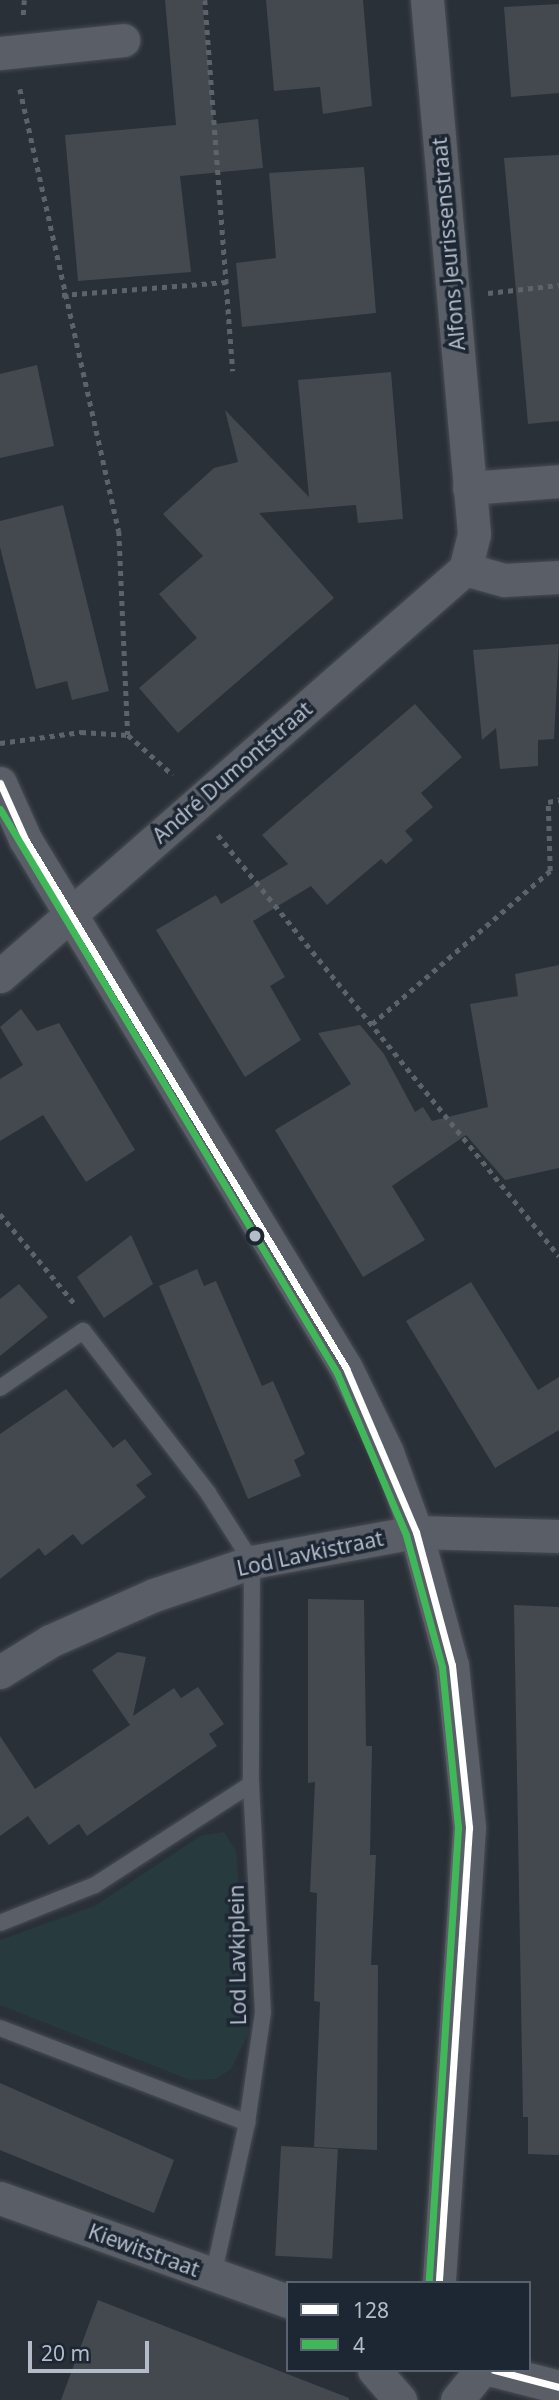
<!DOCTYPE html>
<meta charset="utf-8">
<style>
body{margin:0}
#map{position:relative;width:559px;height:2400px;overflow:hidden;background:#2a3038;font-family:"Noto Sans",sans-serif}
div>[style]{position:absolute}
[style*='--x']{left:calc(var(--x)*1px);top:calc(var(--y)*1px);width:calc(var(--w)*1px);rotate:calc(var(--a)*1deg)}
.green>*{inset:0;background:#273a3e}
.building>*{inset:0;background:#444950;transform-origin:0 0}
.path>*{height:4.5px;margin-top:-2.25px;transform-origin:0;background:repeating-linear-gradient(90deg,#5d636a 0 5px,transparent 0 10px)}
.roads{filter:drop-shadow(0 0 2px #484c53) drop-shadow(0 0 2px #484c53)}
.service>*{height:16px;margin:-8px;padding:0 8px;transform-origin:8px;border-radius:8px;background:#5a5e66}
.minor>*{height:33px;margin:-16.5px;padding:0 16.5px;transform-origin:16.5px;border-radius:16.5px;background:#5a5e66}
.bus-1>*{height:7px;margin:-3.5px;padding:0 3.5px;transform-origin:3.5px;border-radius:3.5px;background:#fff}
.bus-2>*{height:7px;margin:-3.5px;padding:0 3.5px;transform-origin:3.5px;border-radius:3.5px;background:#40b85a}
.dots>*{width:19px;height:19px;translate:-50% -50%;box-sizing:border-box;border:4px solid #1d2633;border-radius:50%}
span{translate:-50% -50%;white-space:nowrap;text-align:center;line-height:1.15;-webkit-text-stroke:7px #1d2633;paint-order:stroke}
.street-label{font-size:21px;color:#b4bcc9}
.legend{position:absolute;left:286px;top:2281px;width:245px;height:91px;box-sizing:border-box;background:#1d2633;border:2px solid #59626f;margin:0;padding:9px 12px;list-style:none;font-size:21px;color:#b4bcc9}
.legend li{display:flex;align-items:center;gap:14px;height:35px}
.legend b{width:35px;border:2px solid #59626f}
.scale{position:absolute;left:28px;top:2341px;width:121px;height:32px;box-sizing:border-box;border:4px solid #b4bcc9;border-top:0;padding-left:9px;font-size:21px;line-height:24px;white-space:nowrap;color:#b4bcc9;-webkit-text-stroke:5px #1d2633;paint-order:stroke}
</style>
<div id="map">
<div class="green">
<i style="clip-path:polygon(224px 1832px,236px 1851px,247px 1994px,248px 2035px,231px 2069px,216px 2079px,190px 2080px,0 2005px,0 1940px,95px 1906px,200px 1836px)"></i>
</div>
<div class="building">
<i style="clip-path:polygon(165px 0,202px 0,214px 124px,258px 119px,263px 168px,180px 176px,191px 272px,78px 281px,65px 135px,176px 125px)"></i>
<i style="clip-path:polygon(266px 0,363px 0,372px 106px,323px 114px,320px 87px,274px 91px)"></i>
<i style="clip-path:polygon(559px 4px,559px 93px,511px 97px,504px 7px)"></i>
<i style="clip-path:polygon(559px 155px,559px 421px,528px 424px,504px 158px)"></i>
<i style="clip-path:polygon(364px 167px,376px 313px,242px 327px,236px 263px,276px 258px,269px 173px)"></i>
<i style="clip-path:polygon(37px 365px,54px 446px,0 458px,0 374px)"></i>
<i style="clip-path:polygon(391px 372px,403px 519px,358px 523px,356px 505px,259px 513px,334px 598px,178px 733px,139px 688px,197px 638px,159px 594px,203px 556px,163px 514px,214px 468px,238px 462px,225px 410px,309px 497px,298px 380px)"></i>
<i style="clip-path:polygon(63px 505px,109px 691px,72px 700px,67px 681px,36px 689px,0 547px,0 521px)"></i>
<i style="clip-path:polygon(559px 644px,554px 739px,538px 740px,538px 766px,500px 769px,496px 728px,482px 740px,473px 650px)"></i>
<i style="clip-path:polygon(415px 704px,462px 757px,421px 793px,433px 807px,405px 831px,413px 840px,386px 864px,381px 859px,327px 905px,311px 886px,253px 921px,285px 977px,270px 986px,301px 1040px,245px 1077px,156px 930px,216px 895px,221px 904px,288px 864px,262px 835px)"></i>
<i style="clip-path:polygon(559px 965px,559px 1168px,505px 1180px,466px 1135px,392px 1186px,425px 1240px,363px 1277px,275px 1130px,351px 1084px,318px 1033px,360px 1025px,384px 1054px,415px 1112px,423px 1107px,432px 1121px,488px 1107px,470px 1004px,518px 996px,515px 974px)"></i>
<i style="clip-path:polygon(21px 1009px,37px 1031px,59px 1023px,135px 1150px,86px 1182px,43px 1115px,0 1141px,0 1079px,23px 1065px,0 1027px)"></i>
<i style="clip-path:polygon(131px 1235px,153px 1284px,104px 1318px,77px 1277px)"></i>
<i style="clip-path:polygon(197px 1269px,204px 1286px,216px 1281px,262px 1386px,273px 1381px,305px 1454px,294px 1460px,301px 1476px,248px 1499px,159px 1286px)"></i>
<i style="clip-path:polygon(471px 1282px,538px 1390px,559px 1377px,559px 1430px,495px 1468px,406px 1321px)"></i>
<i style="clip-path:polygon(19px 1284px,48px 1317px,0 1356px,0 1299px)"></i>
<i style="clip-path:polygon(66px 1389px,113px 1448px,125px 1439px,152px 1474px,136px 1485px,146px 1497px,82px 1545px,73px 1534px,45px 1556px,39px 1548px,0 1579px,0 1434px)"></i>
<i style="clip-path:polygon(308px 1599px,364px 1600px,366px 1746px,372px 1746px,370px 1855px,376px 1855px,371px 1965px,378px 1965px,377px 2150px,314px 2147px,320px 2002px,314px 2001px,317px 1893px,310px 1892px,315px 1782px,308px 1783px)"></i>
<i style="clip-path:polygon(514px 1605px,559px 1607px,559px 2155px,528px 2154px,528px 2117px,523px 2117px)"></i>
<i style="clip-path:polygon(118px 1652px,146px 1657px,133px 1716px,174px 1688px,181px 1698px,198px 1687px,224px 1724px,209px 1734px,217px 1746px,87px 1836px,79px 1824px,49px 1845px,28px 1816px,0 1836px,0 1736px,35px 1789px,130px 1725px,92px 1670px)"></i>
<i style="clip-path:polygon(0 2083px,174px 2160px,154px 2213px,0 2150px)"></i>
<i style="left:281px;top:2146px;width:57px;height:110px;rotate:3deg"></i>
<i style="clip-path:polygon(98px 2300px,349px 2398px,349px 2400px,61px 2400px)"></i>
</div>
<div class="path">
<i style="--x:205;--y:0;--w:372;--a:85.7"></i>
<i style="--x:23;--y:15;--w:15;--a:-86"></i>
<i style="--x:20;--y:89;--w:453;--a:77.4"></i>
<i style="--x:119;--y:531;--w:204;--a:87.5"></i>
<i style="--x:488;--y:293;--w:71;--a:-6.4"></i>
<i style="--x:62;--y:295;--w:165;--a:-4.5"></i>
<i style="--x:0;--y:743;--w:82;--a:-7.7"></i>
<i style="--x:81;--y:732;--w:47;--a:3.7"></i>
<i style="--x:128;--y:735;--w:60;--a:41.6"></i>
<i style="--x:218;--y:835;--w:542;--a:50.99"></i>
<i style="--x:372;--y:1024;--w:235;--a:-40.7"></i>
<i style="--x:550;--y:871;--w:69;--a:-91.7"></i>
<i style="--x:548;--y:802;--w:11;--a:-10"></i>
<i style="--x:0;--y:1214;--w:117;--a:50.2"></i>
</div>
<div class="roads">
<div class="service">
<i style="--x:0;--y:1388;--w:101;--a:-34.5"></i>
<i style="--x:83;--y:1331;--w:205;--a:52.3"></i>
<i style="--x:208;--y:1493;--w:82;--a:57.5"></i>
<i style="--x:252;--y:1562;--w:222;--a:90.3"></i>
<i style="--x:251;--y:1784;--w:228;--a:87"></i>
<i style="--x:263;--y:2012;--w:112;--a:98.2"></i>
<i style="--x:247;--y:2123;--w:157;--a:102.5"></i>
<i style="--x:0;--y:1923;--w:102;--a:-21.8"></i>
<i style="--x:95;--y:1885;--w:186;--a:-32.9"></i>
<i style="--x:0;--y:2028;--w:265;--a:21"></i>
</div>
<div class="minor">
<i style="--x:427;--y:0;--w:536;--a:84.97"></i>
<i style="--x:474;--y:534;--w:36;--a:104"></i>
<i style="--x:0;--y:53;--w:124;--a:-6"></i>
<i style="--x:469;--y:488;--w:90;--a:-4.4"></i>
<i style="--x:465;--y:569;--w:41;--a:15.8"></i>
<i style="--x:504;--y:580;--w:55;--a:-3.1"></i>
<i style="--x:0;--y:783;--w:61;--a:65.9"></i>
<i style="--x:25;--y:839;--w:619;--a:58.75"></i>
<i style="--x:346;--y:1368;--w:93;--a:64"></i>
<i style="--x:387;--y:1452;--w:85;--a:70.1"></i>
<i style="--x:416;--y:1532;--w:138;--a:74.9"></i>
<i style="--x:452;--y:1665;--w:164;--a:84"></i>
<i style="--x:469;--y:1828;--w:456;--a:93.8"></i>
<i style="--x:0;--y:976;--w:618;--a:-41.19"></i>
<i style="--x:0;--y:1672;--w:59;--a:-31.8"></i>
<i style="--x:50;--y:1641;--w:114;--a:-23.9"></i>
<i style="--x:154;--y:1595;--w:103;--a:-18.6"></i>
<i style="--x:252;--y:1562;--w:167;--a:-10.4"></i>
<i style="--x:416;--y:1532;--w:143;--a:1.6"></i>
<i style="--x:0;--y:2198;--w:306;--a:19.7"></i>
<i style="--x:374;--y:2370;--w:40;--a:49"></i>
<i style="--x:493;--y:2370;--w:68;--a:14.4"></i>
<i style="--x:457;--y:2400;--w:38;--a:-51"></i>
</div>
</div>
<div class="bus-1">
<i style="--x:0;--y:783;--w:61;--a:65.9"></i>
<i style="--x:25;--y:839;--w:619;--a:58.75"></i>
<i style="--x:346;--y:1368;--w:178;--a:66.9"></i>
<i style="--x:416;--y:1532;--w:138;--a:74.9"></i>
<i style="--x:452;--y:1665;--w:164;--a:84"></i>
<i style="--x:469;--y:1828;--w:456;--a:93.8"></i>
<i style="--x:494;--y:2370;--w:67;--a:14.7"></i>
</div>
<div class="bus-2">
<i style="--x:0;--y:809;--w:657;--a:59.14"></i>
<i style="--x:337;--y:1373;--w:176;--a:66.9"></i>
<i style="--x:406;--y:1535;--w:137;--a:74.7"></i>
<i style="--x:442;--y:1667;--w:162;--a:84.3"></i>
<i style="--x:458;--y:1828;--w:455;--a:93.7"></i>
</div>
<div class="dots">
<i style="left:255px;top:1236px;background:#b4bcc9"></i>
</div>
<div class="street-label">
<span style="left:448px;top:244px;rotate:-95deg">Alfons Jeurissenstraat</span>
<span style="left:232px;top:772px;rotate:-41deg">André Dumontstraat</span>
<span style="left:310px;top:1553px;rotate:-12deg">Lod Lavkistraat</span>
<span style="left:237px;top:1955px;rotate:-91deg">Lod Lavkiplein</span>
<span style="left:144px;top:2250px;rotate:20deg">Kiewitstraat</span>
</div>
<ul class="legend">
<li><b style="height:9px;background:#fff"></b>128</li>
<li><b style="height:9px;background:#40b85a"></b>4</li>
</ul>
<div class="scale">20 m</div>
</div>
